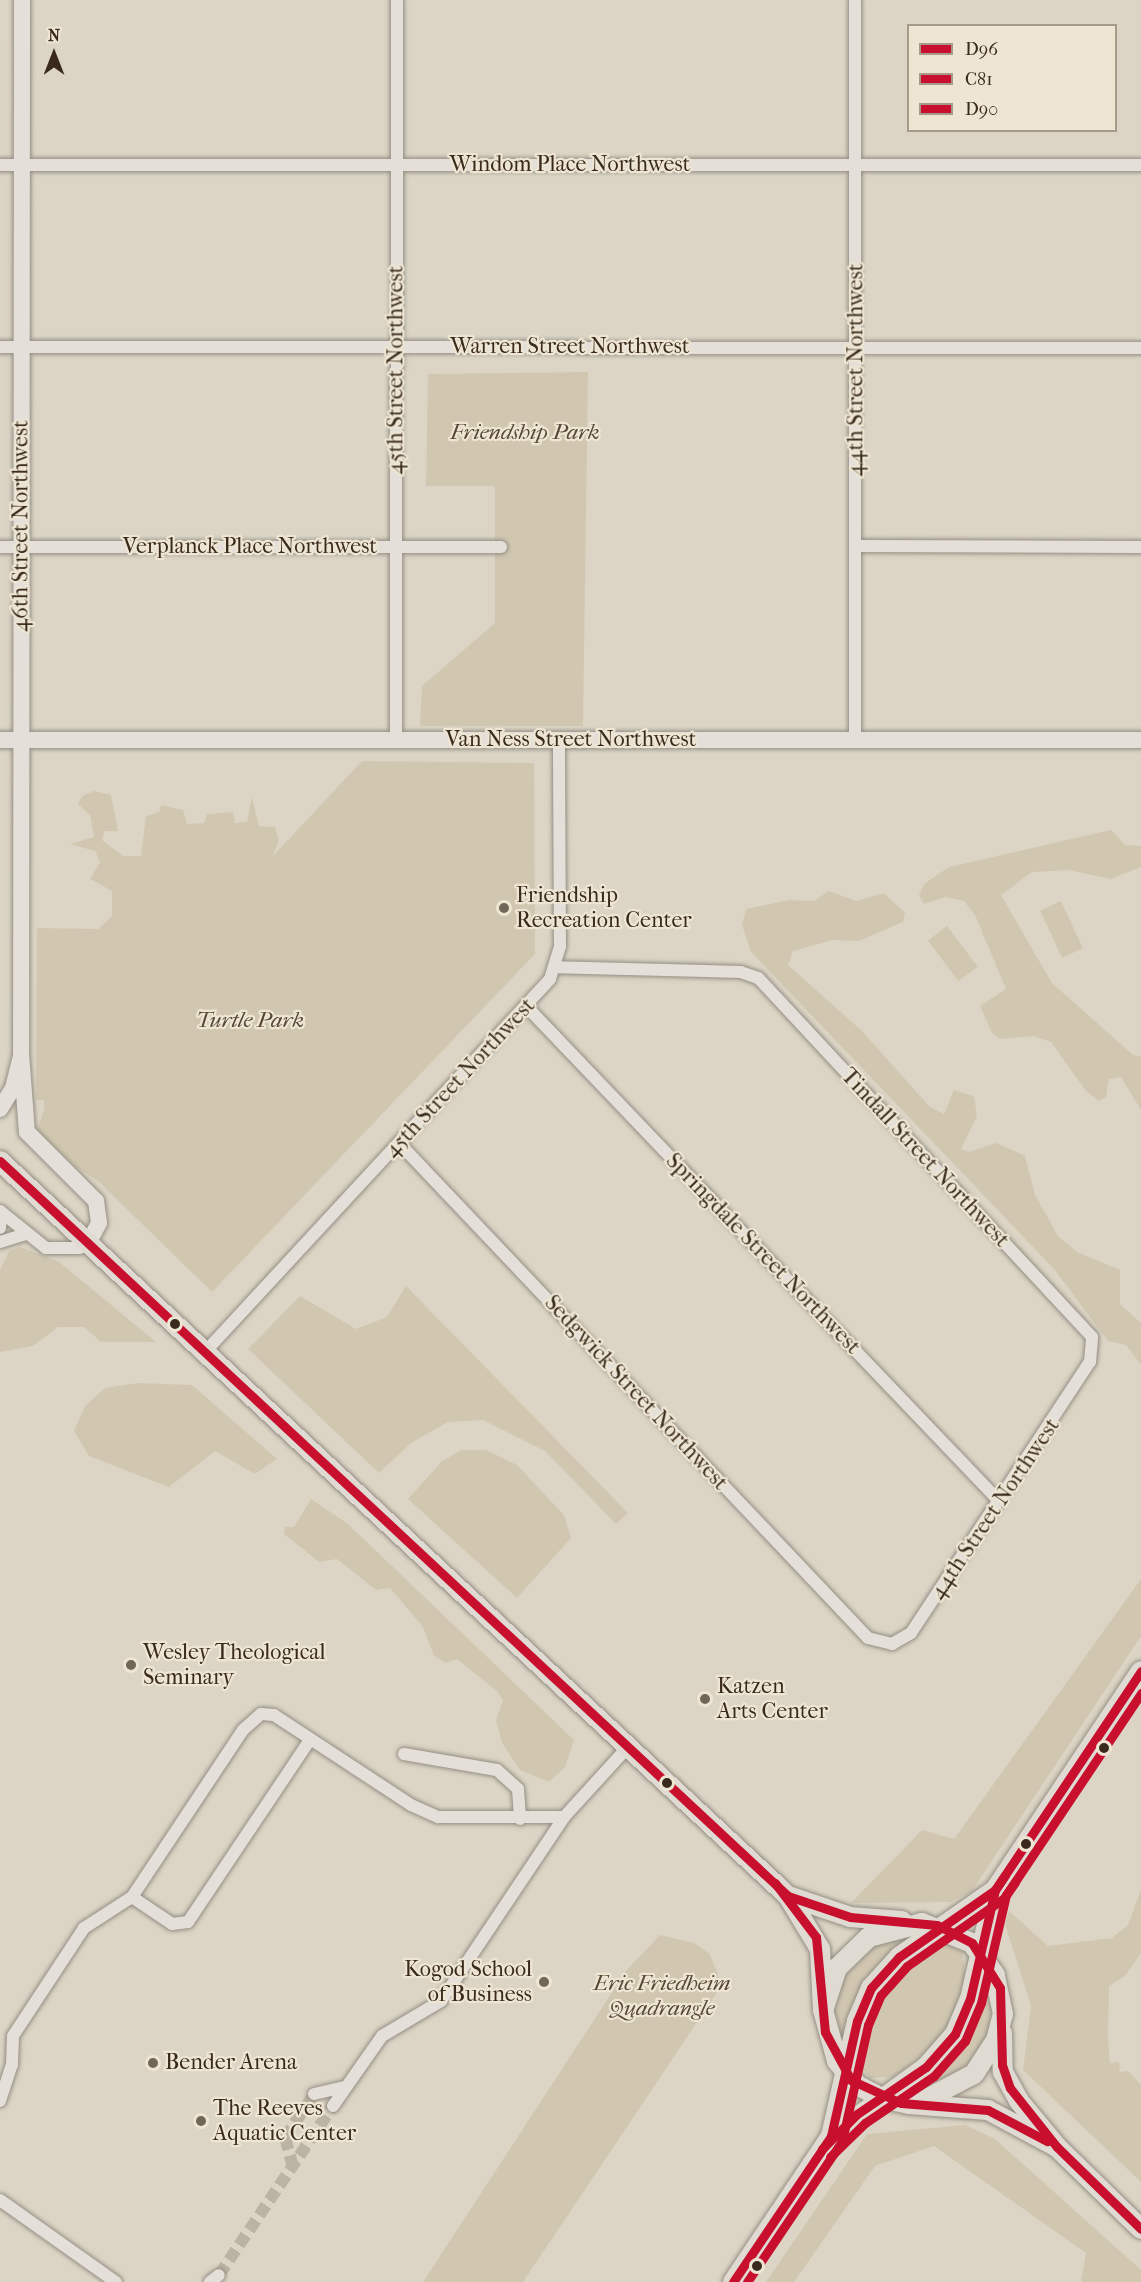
<!DOCTYPE html>
<style>
body{margin:0}
#map{position:relative;width:1141px;height:2282px;overflow:hidden;background:#dcd5c5;font-family:"IM FELL French Canon",serif}
div>[style]{position:absolute}
[style*='--x']{left:calc(var(--x)*1px);top:calc(var(--y)*1px);width:calc(var(--w)*1px);rotate:calc(var(--a)*1deg)}
.green>*{inset:0;background:#d1c7b1;transform-origin:0 0}
.minor-tunnel>*{height:12px;margin-top:-6px;transform-origin:0;background:repeating-linear-gradient(90deg,#bbb3a3 0 12px,transparent 0 18px)}
.roads{filter:drop-shadow(0 0 2px #948f84) drop-shadow(0 0 2px #948f84)}
.minor>*{height:12px;margin:-6px;padding:0 6px;transform-origin:6px;border-radius:6px;background:#e4e0d9}
.tertiary>*{height:16px;margin:-8px;padding:0 8px;transform-origin:8px;border-radius:8px;background:#e4e0d9}
.primary>*{height:20px;margin:-10px;padding:0 10px;transform-origin:10px;border-radius:10px;background:#dfdbd2}
.bus-1>*{height:9px;margin:-4.5px;padding:0 4.5px;transform-origin:4.5px;border-radius:4.5px;background:#c8102e}
.bus-2>*{height:9px;margin:-4.5px;padding:0 4.5px;transform-origin:4.5px;border-radius:4.5px;background:#c8102e}
.bus-3>*{height:9px;margin:-4.5px;padding:0 4.5px;transform-origin:4.5px;border-radius:4.5px;background:#c8102e}
.dots>*{width:16px;height:16px;translate:-50% -50%;box-sizing:border-box;border:3px solid #eee6d3;border-radius:50%}
span{translate:-50% -50%;white-space:nowrap;text-align:center;line-height:1.15;-webkit-text-stroke:4.5px #eee6d3;paint-order:stroke}
.street-label{font-size:22px;color:#392a1d}
.park-label{font-size:22px;color:#564737;font-style:italic}
.poi-label{font-size:22px;color:#392a1d}
.left{translate:0 -50%;text-align:left}
.right{translate:-100% -50%;text-align:right}
.legend{position:absolute;left:907px;top:24px;width:210px;height:108px;box-sizing:border-box;background:#eee6d3;border:2px solid #a69b8a;margin:0;padding:8px 10px;list-style:none;font-size:18px;color:#392a1d}
.legend li{display:flex;align-items:center;gap:12px;height:30px}
.legend b{width:30px;border:2px solid #a69b8a}
.north{position:absolute;left:24px;top:24px;width:60px;height:60px;-webkit-text-stroke:4px #eee6d3;paint-order:stroke;rotate:0deg;font-size:16px;font-weight:700;line-height:24px;text-align:center;color:#392a1d}
.north::after{content:'';display:block;margin:auto;width:21px;height:27px;background:#392a1d;clip-path:polygon(50% 0,100% 100%,50% 72%,0 100%)}
</style>
<div id="map">
<div class="green">
<i style="clip-path:polygon(588px 372px,583px 726px,420px 726px,422px 686px,495px 623px,495px 486px,426px 486px,428px 374px)"></i>
<i style="clip-path:polygon(362px 761px,534px 763px,535px 954px,212px 1292px,98px 1181px,76px 1167px,37px 1130px,44px 1110px,44px 1101px,36px 1099px,37px 928px,98px 929px,112px 916px,112px 891px,90px 879px,100px 862px,95px 851px,70px 844px,94px 837px,90px 815px,78px 804px,82px 796px,94px 791px,111px 795px,118px 831px,105px 831px,102px 840px,123px 856px,141px 856px,146px 816px,159px 812px,161px 805px,183px 810px,187px 824px,204px 823px,207px 814px,233px 812px,235px 823px,247px 822px,252px 797px,259px 826px,275px 827px,279px 841px,272px 857px)"></i>
<i style="clip-path:polygon(1111px 830px,1125px 845px,1141px 846px,1141px 867px,1111px 879px,1068px 870px,1032px 872px,1001px 895px,1052px 983px,1133px 1055px,1141px 1056px,1141px 1110px,1121px 1077px,1109px 1079px,1106px 1097px,1099px 1101px,1086px 1091px,1051px 1042px,1033px 1036px,999px 1039px,992px 1033px,980px 1006px,1006px 989px,975px 915px,964px 901px,946px 897px,924px 904px,919px 895px,924px 884px,949px 867px)"></i>
<i style="clip-path:polygon(829px 891px,856px 901px,884px 893px,905px 913px,903px 922px,859px 941px,832px 940px,793px 951px,788px 965px,862px 1031px,929px 1106px,944px 1114px,954px 1090px,974px 1096px,977px 1116px,961px 1149px,969px 1152px,996px 1143px,1025px 1156px,1035px 1195px,1058px 1236px,1077px 1252px,1120px 1270px,1120px 1304px,1141px 1323px,1141px 1365px,1126px 1345px,1108px 1341px,1054px 1269px,751px 952px,742px 925px,746px 909px,789px 900px,814px 901px)"></i>
<i style="left:1061px;top:901px;width:52px;height:23px;rotate:65deg"></i>
<i style="left:947px;top:926px;width:51px;height:24px;rotate:53deg"></i>
<i style="clip-path:polygon(20px 1247px,58px 1261px,156px 1342px,101px 1342px,84px 1327px,58px 1327px,33px 1346px,0 1352px,0 1270px,9px 1251px)"></i>
<i style="clip-path:polygon(406px 1286px,628px 1513px,616px 1524px,545px 1451px,483px 1420px,448px 1422px,411px 1443px,379px 1473px,248px 1349px,300px 1296px,356px 1329px,387px 1317px)"></i>
<i style="clip-path:polygon(138px 1383px,192px 1385px,277px 1459px,255px 1474px,215px 1451px,169px 1487px,89px 1456px,74px 1431px,85px 1406px,105px 1388px)"></i>
<i style="clip-path:polygon(461px 1450px,486px 1450px,517px 1465px,564px 1515px,571px 1538px,517px 1598px,408px 1499px,441px 1462px)"></i>
<i style="clip-path:polygon(311px 1499px,348px 1524px,574px 1740px,565px 1767px,549px 1782px,520px 1770px,502px 1743px,496px 1720px,503px 1701px,497px 1691px,457px 1659px,446px 1663px,434px 1656px,423px 1627px,390px 1588px,376px 1590px,337px 1559px,319px 1562px,284px 1534px,285px 1527px,294px 1527px)"></i>
<i style="clip-path:polygon(1141px 1579px,1141px 1636px,972px 1891px,951px 1902px,851px 1903px,922px 1830px,954px 1839px)"></i>
<i style="clip-path:polygon(1141px 1890px,1141px 1953px,1125px 1976px,1109px 1986px,1108px 2038px,1110px 2063px,1119px 2062px,1120px 2072px,1128px 2071px,1141px 2085px,1141px 2182px,1023px 2070px,1031px 2006px,1005px 1924px,1009px 1911px,1048px 1946px,1112px 1938px,1128px 1925px)"></i>
<i style="clip-path:polygon(660px 1935px,694px 1943px,709px 1953px,718px 1974px,716px 1994px,523px 2282px,423px 2282px,626px 1971px)"></i>
<i style="clip-path:polygon(908px 1935px,908px 1939px,844px 2047px,834px 2015px,844px 1973px,867px 1948px)"></i>
<i style="clip-path:polygon(947px 1943px,962px 1951px,966px 1980px,941px 2042px,893px 2077px,869px 2078px,860px 2064px,861px 2041px,877px 1995px,900px 1968px)"></i>
<i style="clip-path:polygon(985px 1978px,992px 2012px,988px 2038px,968px 2070px,918px 2091px,966px 2032px)"></i>
<i style="clip-path:polygon(965px 2125px,995px 2139px,1141px 2270px,1141px 2282px,1081px 2282px,1086px 2253px,934px 2146px,875px 2166px,794px 2282px,766px 2282px,867px 2134px)"></i>
</div>
<div class="minor-tunnel">
<i style="--x:293;--y:2167;--w:30;--a:-105"></i>
<i style="--x:285;--y:2138;--w:53;--a:-56.6"></i>
<i style="--x:219;--y:2275;--w:204;--a:-56"></i>
</div>
<div class="roads">
<div class="minor">
<i style="--x:855;--y:0;--w:739;--a:90"></i>
<i style="--x:0;--y:165;--w:1141;--a:0"></i>
<i style="--x:0;--y:347;--w:1141;--a:0.05"></i>
<i style="--x:856;--y:546;--w:285;--a:0.2"></i>
<i style="--x:0;--y:547;--w:501;--a:0"></i>
<i style="--x:396;--y:739;--w:739;--a:-89.92"></i>
<i style="--x:527;--y:1007;--w:683;--a:46.3"></i>
<i style="--x:399;--y:1143;--w:682;--a:46.54"></i>
<i style="--x:868;--y:1638;--w:25;--a:14"></i>
<i style="--x:892;--y:1644;--w:22;--a:-30"></i>
<i style="--x:911;--y:1633;--w:325;--a:-56.6"></i>
<i style="--x:1090;--y:1362;--w:25;--a:-85"></i>
<i style="--x:1092;--y:1337;--w:490;--a:-132.9"></i>
<i style="--x:758;--y:978;--w:18;--a:-161"></i>
<i style="--x:741;--y:972;--w:185;--a:-178.5"></i>
<i style="--x:0;--y:1211;--w:59;--a:38.8"></i>
<i style="--x:46;--y:1248;--w:33;--a:0"></i>
<i style="--x:79;--y:1248;--w:12;--a:-31"></i>
<i style="--x:0;--y:1228;--w:16;--a:-86"></i>
<i style="--x:0;--y:1242;--w:27;--a:-17"></i>
<i style="--x:205;--y:1352;--w:508;--a:-47.23"></i>
<i style="--x:550;--y:979;--w:34;--a:-73"></i>
<i style="--x:560;--y:947;--w:207;--a:-90.3"></i>
<i style="--x:404;--y:1754;--w:94;--a:9.8"></i>
<i style="--x:497;--y:1770;--w:28;--a:42"></i>
<i style="--x:518;--y:1789;--w:30;--a:86"></i>
<i style="--x:132;--y:1897;--w:48;--a:34"></i>
<i style="--x:172;--y:1924;--w:16;--a:-7"></i>
<i style="--x:188;--y:1922;--w:219;--a:-56.2"></i>
<i style="--x:314;--y:2094;--w:31;--a:-13"></i>
<i style="--x:0;--y:2101;--w:38;--a:-72"></i>
<i style="--x:12;--y:2065;--w:29;--a:-88"></i>
<i style="--x:13;--y:2036;--w:129;--a:-56.7"></i>
<i style="--x:84;--y:1928;--w:57;--a:-32.9"></i>
<i style="--x:132;--y:1897;--w:201;--a:-56.4"></i>
<i style="--x:243;--y:1730;--w:24;--a:-42"></i>
<i style="--x:261;--y:1714;--w:13;--a:4"></i>
<i style="--x:274;--y:1715;--w:164;--a:33.3"></i>
<i style="--x:411;--y:1805;--w:30;--a:24"></i>
<i style="--x:438;--y:1817;--w:126;--a:0"></i>
<i style="--x:333;--y:2106;--w:85;--a:-55"></i>
<i style="--x:382;--y:2036;--w:69;--a:-30.7"></i>
<i style="--x:441;--y:2001;--w:221;--a:-56.2"></i>
<i style="--x:564;--y:1817;--w:95;--a:-47.6"></i>
<i style="--x:0;--y:2200;--w:142;--a:35.3"></i>
<i style="--x:210;--y:2282;--w:11;--a:-38"></i>
</div>
<div class="tertiary">
<i style="--x:22;--y:0;--w:1053;--a:90.05"></i>
<i style="--x:21;--y:1053;--w:79;--a:85.7"></i>
<i style="--x:27;--y:1132;--w:98;--a:45"></i>
<i style="--x:96;--y:1201;--w:22;--a:82"></i>
<i style="--x:99;--y:1223;--w:21;--a:118"></i>
<i style="--x:0;--y:740;--w:1141;--a:0"></i>
<i style="--x:0;--y:1109;--w:25;--a:-58"></i>
<i style="--x:13;--y:1088;--w:30;--a:-76"></i>
</div>
<div class="primary">
<i style="--x:0;--y:1161;--w:1078;--a:43.01"></i>
<i style="--x:788;--y:1896;--w:62;--a:58.9"></i>
<i style="--x:820;--y:1949;--w:61;--a:87.2"></i>
<i style="--x:788;--y:1896;--w:65;--a:18.7"></i>
<i style="--x:850;--y:1917;--w:52;--a:4.4"></i>
<i style="--x:1002;--y:2033;--w:39;--a:89"></i>
<i style="--x:1003;--y:2072;--w:33;--a:61"></i>
<i style="--x:1019;--y:2101;--w:60;--a:50.4"></i>
<i style="--x:1057;--y:2147;--w:117;--a:44.3"></i>
<i style="--x:917;--y:2104;--w:64;--a:-27.8"></i>
<i style="--x:974;--y:2074;--w:40;--a:-57.1"></i>
<i style="--x:996;--y:2040;--w:27;--a:-75"></i>
<i style="--x:1003;--y:2014;--w:40;--a:-102"></i>
<i style="--x:995;--y:1975;--w:39;--a:-126"></i>
<i style="--x:972;--y:1943;--w:54;--a:-158.2"></i>
<i style="--x:922;--y:1923;--w:55;--a:165.2"></i>
<i style="--x:869;--y:1937;--w:45;--a:135.9"></i>
<i style="--x:837;--y:1968;--w:44;--a:108.4"></i>
<i style="--x:823;--y:2010;--w:53;--a:74.6"></i>
<i style="--x:837;--y:2061;--w:31;--a:50"></i>
<i style="--x:857;--y:2085;--w:27;--a:28"></i>
<i style="--x:881;--y:2098;--w:29;--a:12"></i>
<i style="--x:909;--y:2104;--w:79;--a:4.3"></i>
<i style="--x:988;--y:2110;--w:78;--a:28.2"></i>
<i style="--x:831;--y:2136;--w:118;--a:-77.3"></i>
<i style="--x:857;--y:2021;--w:36;--a:-67"></i>
<i style="--x:871;--y:1988;--w:42;--a:-47.9"></i>
<i style="--x:899;--y:1957;--w:117;--a:-34.9"></i>
<i style="--x:995;--y:1890;--w:263;--a:-56.3"></i>
<i style="--x:733;--y:2282;--w:176;--a:-56.1"></i>
<i style="--x:831;--y:2136;--w:117;--a:-36"></i>
<i style="--x:926;--y:2067;--w:44;--a:-48.7"></i>
<i style="--x:955;--y:2034;--w:38;--a:-67"></i>
<i style="--x:970;--y:1999;--w:112;--a:-77.1"></i>
</div>
</div>
<div class="bus-1">
<i style="--x:0;--y:1161;--w:1078;--a:43.01"></i>
<i style="--x:788;--y:1896;--w:65;--a:18.7"></i>
<i style="--x:850;--y:1917;--w:87;--a:5.3"></i>
<i style="--x:937;--y:1925;--w:39;--a:27"></i>
<i style="--x:972;--y:1943;--w:53;--a:58.1"></i>
<i style="--x:1000;--y:1988;--w:77;--a:88.5"></i>
<i style="--x:1002;--y:2065;--w:24;--a:71"></i>
<i style="--x:1010;--y:2088;--w:75;--a:51.5"></i>
<i style="--x:1057;--y:2147;--w:117;--a:44.3"></i>
<i style="--x:775;--y:1883;--w:68;--a:52.8"></i>
<i style="--x:816;--y:1937;--w:95;--a:84.6"></i>
<i style="--x:825;--y:2032;--w:55;--a:61.6"></i>
<i style="--x:851;--y:2080;--w:55;--a:24.7"></i>
<i style="--x:901;--y:2103;--w:87;--a:4.6"></i>
<i style="--x:988;--y:2110;--w:67;--a:27.7"></i>
</div>
<div class="bus-2">
<i style="--x:822;--y:2149;--w:49;--a:-45"></i>
<i style="--x:857;--y:2114;--w:83;--a:-34.3"></i>
<i style="--x:926;--y:2067;--w:44;--a:-48.7"></i>
<i style="--x:955;--y:2034;--w:38;--a:-67"></i>
<i style="--x:970;--y:1999;--w:112;--a:-77.1"></i>
<i style="--x:995;--y:1890;--w:18;--a:-56"></i>
<i style="--x:733;--y:2282;--w:176;--a:-56.1"></i>
<i style="--x:831;--y:2136;--w:118;--a:-77.3"></i>
<i style="--x:857;--y:2021;--w:36;--a:-67"></i>
<i style="--x:871;--y:1988;--w:42;--a:-47.9"></i>
<i style="--x:899;--y:1957;--w:117;--a:-34.9"></i>
<i style="--x:995;--y:1890;--w:263;--a:-56.3"></i>
</div>
<div class="bus-3">
<i style="--x:830;--y:2157;--w:49;--a:-44.2"></i>
<i style="--x:865;--y:2123;--w:83;--a:-34.3"></i>
<i style="--x:934;--y:2076;--w:47;--a:-48.5"></i>
<i style="--x:965;--y:2041;--w:41;--a:-67.2"></i>
<i style="--x:981;--y:2003;--w:111;--a:-77"></i>
<i style="--x:1006;--y:1895;--w:16;--a:-55"></i>
<i style="--x:747;--y:2282;--w:170;--a:-56"></i>
<i style="--x:842;--y:2141;--w:119;--a:-77.4"></i>
<i style="--x:868;--y:2025;--w:33;--a:-67"></i>
<i style="--x:881;--y:1995;--w:39;--a:-48"></i>
<i style="--x:907;--y:1966;--w:118;--a:-35"></i>
<i style="--x:1004;--y:1898;--w:247;--a:-56.2"></i>
</div>
<div class="dots">
<i style="left:504px;top:908px;background:#726658"></i>
<i style="left:175px;top:1324px;background:#392a1d"></i>
<i style="left:131px;top:1665px;background:#726658"></i>
<i style="left:705px;top:1699px;background:#726658"></i>
<i style="left:1104px;top:1748px;background:#392a1d"></i>
<i style="left:667px;top:1783px;background:#392a1d"></i>
<i style="left:1026px;top:1844px;background:#392a1d"></i>
<i style="left:544px;top:1982px;background:#726658"></i>
<i style="left:153px;top:2063px;background:#726658"></i>
<i style="left:201px;top:2121px;background:#726658"></i>
<i style="left:757px;top:2266px;background:#392a1d"></i>
</div>
<div class="street-label">
<span style="left:570px;top:165px">Windom Place Northwest</span>
<span style="left:570px;top:347px">Warren Street Northwest</span>
<span style="left:396px;top:370px;rotate:-90deg">45th Street Northwest</span>
<span style="left:856px;top:370px;rotate:-90deg">44th Street Northwest</span>
<span style="left:21px;top:526px;rotate:-90deg">46th Street Northwest</span>
<span style="left:250px;top:547px">Verplanck Place Northwest</span>
<span style="left:571px;top:740px">Van Ness Street Northwest</span>
<span style="left:460px;top:1078px;rotate:-47deg">45th Street Northwest</span>
<span style="left:925px;top:1158px;rotate:47deg">Tindall Street Northwest</span>
<span style="left:763px;top:1254px;rotate:46deg">Springdale Street Northwest</span>
<span style="left:636px;top:1393px;rotate:47deg">Sedgwick Street Northwest</span>
<span style="left:995px;top:1509px;rotate:-56deg">44th Street Northwest</span>
</div>
<div class="park-label">
<span style="left:525px;top:433px">Friendship Park</span>
<span style="left:250px;top:1021px">Turtle Park</span>
<span style="left:662px;top:1996px">Eric Friedheim<br>Quadrangle</span>
</div>
<div class="poi-label">
<span class="left" style="left:516px;top:908px">Friendship<br>Recreation Center</span>
<span class="left" style="left:143px;top:1665px">Wesley Theological<br>Seminary</span>
<span class="left" style="left:717px;top:1699px">Katzen<br>Arts Center</span>
<span class="right" style="left:532px;top:1982px">Kogod School<br>of Business</span>
<span class="left" style="left:165px;top:2063px">Bender Arena</span>
<span class="left" style="left:213px;top:2121px">The Reeves<br>Aquatic Center</span>
</div>
<ul class="legend">
<li><b style="height:8px;background:#c8102e"></b>D96</li>
<li><b style="height:8px;background:#c8102e"></b>C81</li>
<li><b style="height:8px;background:#c8102e"></b>D90</li>
</ul>
<div class="north">N</div>
</div>
